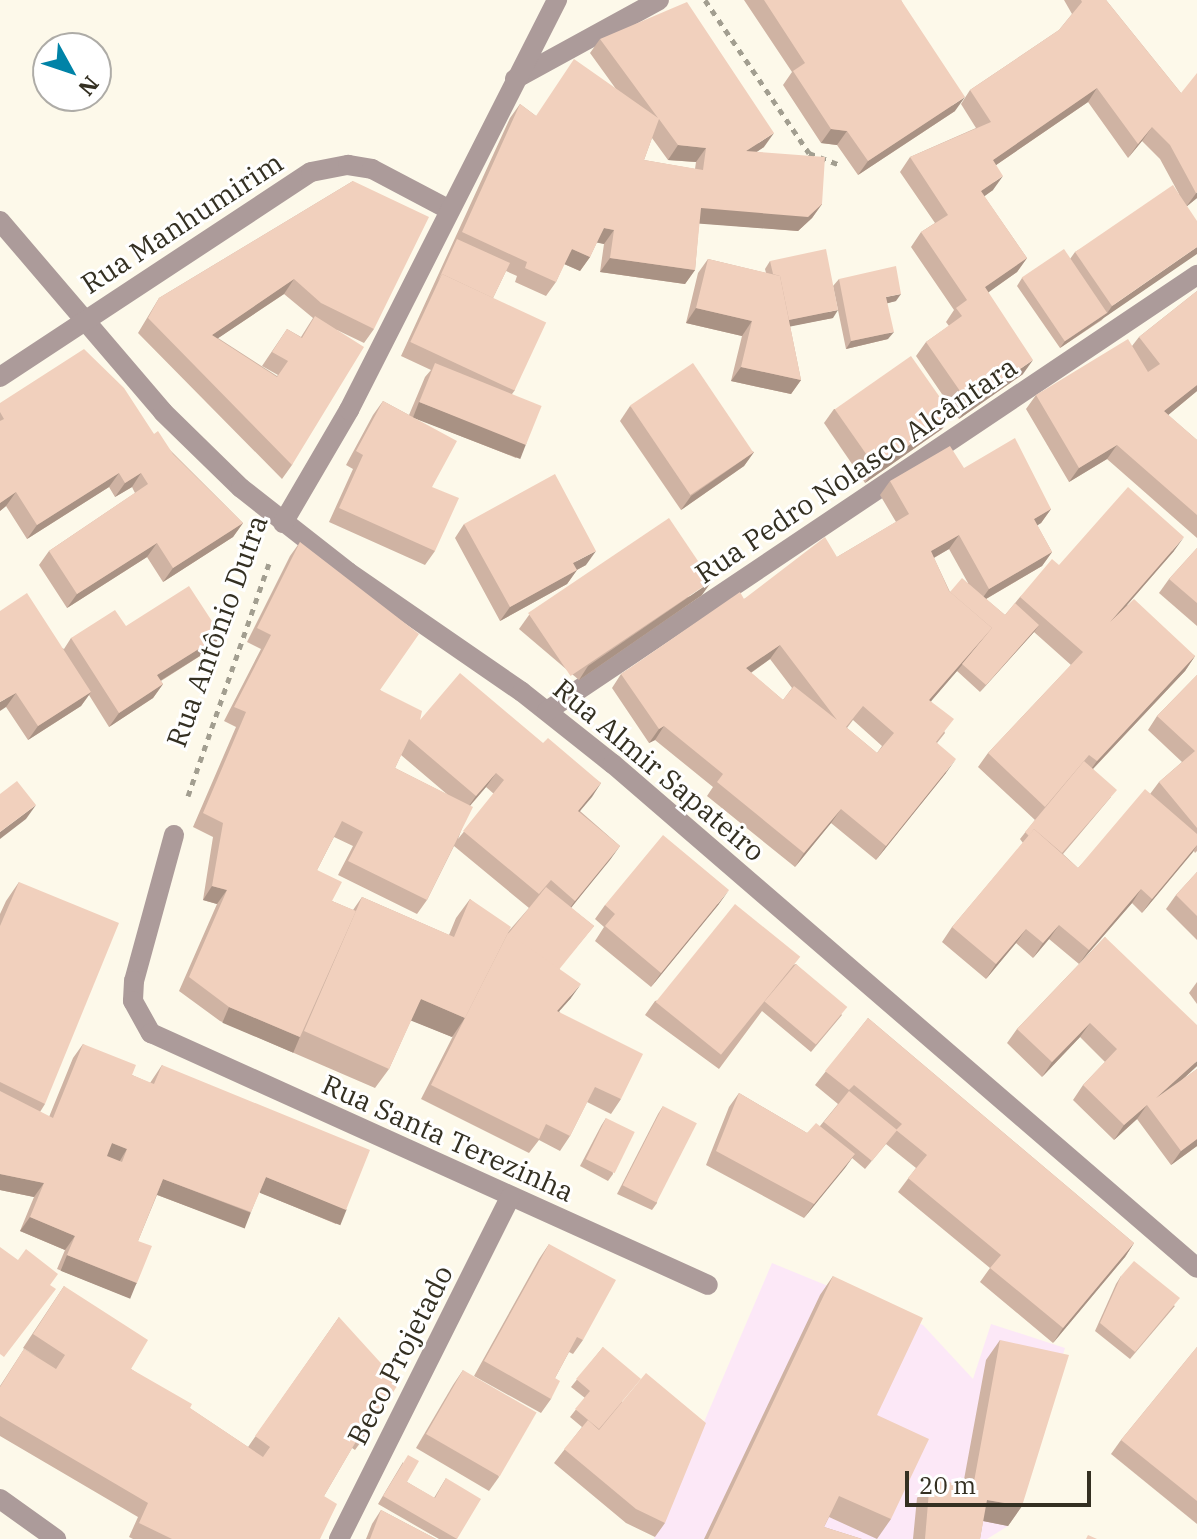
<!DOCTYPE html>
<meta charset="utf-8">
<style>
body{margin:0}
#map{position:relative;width:1197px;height:1539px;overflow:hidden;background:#fdf9ea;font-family:"IBM Plex Serif",serif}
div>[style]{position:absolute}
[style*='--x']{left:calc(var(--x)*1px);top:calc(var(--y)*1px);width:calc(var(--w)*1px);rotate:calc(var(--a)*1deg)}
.education>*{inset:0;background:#fce8f7}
.path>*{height:5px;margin-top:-2.5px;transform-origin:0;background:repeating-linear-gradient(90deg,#a29e90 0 6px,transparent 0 12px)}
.minor>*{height:20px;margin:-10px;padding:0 10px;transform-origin:10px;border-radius:10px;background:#ac9b9a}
.wall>*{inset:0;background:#cfb3a3}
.shaded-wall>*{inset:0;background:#a99284;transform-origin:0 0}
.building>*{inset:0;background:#f1d0bd;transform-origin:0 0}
span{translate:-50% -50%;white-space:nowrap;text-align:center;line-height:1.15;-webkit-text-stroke:6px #fff;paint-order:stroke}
.street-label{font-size:28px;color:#343022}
.north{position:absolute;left:32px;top:32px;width:80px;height:80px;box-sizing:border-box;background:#fff;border:2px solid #aeaca7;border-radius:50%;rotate:130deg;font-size:22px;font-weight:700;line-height:32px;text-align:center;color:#343022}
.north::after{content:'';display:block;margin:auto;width:28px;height:36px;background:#0083a7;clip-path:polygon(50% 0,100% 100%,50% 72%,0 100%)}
.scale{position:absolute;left:905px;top:1471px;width:186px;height:36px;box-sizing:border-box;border:4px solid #343022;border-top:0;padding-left:10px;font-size:24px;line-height:28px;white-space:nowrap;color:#343022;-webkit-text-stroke:6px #fff;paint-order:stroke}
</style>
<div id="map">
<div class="education">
<i style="clip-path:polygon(772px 1263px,923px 1325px,973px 1379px,991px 1324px,1065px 1348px,1008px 1526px,987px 1539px,654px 1539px)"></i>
</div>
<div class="path">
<i style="--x:705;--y:0;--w:185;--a:55.8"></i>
<i style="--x:809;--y:153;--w:31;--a:21"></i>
<i style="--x:188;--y:796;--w:246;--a:-70.8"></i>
</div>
<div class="minor">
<i style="--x:515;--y:79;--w:164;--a:-28.7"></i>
<i style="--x:0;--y:221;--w:251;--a:49.5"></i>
<i style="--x:163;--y:412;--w:109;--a:44.3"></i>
<i style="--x:241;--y:488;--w:136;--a:38.1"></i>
<i style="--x:348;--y:572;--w:211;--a:34.6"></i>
<i style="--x:522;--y:692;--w:116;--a:38.4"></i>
<i style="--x:613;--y:764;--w:771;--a:40.79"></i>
<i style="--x:0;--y:377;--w:372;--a:-33.4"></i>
<i style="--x:311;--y:172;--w:38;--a:-11"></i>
<i style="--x:348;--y:165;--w:24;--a:9"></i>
<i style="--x:372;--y:169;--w:86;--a:27.8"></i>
<i style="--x:283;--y:523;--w:131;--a:-59.7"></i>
<i style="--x:349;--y:410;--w:460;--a:-63.1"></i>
<i style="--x:547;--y:711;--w:783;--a:-33.85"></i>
<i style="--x:174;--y:835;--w:151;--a:105.3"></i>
<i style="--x:134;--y:981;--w:20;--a:93"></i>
<i style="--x:133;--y:1001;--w:37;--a:61"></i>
<i style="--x:151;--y:1033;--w:611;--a:24.34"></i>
<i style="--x:0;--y:1499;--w:69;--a:35.5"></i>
<i style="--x:339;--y:1539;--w:382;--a:-63.4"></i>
</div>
<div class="wall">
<i style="clip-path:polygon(744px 0,901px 0,955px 111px,858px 175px,837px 145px,821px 143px,783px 85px,792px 72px)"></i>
<i style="clip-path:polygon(1064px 0,1106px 0,1181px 93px,1197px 198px,1187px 206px,1102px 320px,1060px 348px,1017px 286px,1022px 278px,1070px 259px,1075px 252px,1179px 194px,1160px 159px,1142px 141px,1128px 158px,1088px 102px,996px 165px,993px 190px,984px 196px,1027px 258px,1017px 272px,988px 292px,1023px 374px,959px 419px,916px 356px,926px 342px,949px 326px,946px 322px,954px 310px,911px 247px,921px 232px,935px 223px,900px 172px,910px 157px,976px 128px,961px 104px,970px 90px,1059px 30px,1072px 14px)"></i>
<i style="clip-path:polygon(evenodd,600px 39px,764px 147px,756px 152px,822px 204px,812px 218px,798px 231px,699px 223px,695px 270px,685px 284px,600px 272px,604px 244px,597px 242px,590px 257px,580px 271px,564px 264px,556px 282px,546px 296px,515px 282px,517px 276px,506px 271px,493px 298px,515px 390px,512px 394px,526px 444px,516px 458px,415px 418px,432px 487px,435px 551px,425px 565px,329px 522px,353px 469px,346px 465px,373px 415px,383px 401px,409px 415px,425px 377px,431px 370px,401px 356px,510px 118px,520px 104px,536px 116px,616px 89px,590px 53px,600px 39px,652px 138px,668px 160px,696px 162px,695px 169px,644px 160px,652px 138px)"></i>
<i style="clip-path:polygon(evenodd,353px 181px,374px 329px,364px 343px,337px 330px,292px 465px,282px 479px,138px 333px,159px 298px,353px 181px,284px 294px,313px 318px,301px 337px,287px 329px,262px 366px,278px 375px,277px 376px,218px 338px,284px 294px)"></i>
<i style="clip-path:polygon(708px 259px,766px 273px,765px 269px,770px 261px,833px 318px,790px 326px,801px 380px,791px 394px,731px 381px,742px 336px,686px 323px,698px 273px)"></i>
<i style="clip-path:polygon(839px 279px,896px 301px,887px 303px,888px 339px,846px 349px,833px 286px)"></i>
<i style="clip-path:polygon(1197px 291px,1197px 391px,1168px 415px,1197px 440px,1197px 538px,1107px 459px,1069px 482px,1026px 409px,1036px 395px,1132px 346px,1139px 337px)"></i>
<i style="clip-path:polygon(0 403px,154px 434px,243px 523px,233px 537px,163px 582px,147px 557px,67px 608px,39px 565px,49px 551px,135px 493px,132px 487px,115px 497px,109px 487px,27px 539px,6px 506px,0 511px)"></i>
<i style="clip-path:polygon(630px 406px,754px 452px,744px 466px,681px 510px,620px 421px)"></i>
<i style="clip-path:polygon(834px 409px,952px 415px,942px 429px,865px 483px,824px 423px)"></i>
<i style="clip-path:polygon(evenodd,964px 468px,1051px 509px,1041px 523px,1037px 525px,1052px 552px,1042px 566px,986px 599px,1005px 615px,1020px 597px,1059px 565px,1174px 551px,1127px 605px,1195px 656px,1185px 671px,1093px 769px,1111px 797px,1063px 854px,1078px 868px,1150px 794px,1159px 782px,1182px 762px,1148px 730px,1157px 716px,1197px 675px,1197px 851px,1195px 853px,1194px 851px,1142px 913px,1132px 903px,1079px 964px,1049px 939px,1033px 958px,1016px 943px,986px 979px,942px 942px,952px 927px,1023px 843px,1020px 839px,1035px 820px,978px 767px,988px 753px,1071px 665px,1034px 632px,980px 692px,957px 671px,931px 701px,945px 733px,937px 743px,946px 773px,876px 860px,831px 823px,795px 867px,707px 796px,713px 787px,655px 740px,649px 743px,612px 688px,621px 674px,744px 599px,837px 557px,896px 522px,880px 495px,890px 481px,964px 468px,949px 549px,968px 583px,950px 592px,934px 558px,949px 549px,964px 468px,770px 659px,792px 688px,783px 700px,751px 673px,770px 659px,964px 468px,853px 720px,882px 746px,877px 753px,847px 728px,853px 720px)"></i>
<i style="clip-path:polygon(464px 524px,586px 565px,577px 570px,567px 584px,500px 621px,455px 538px)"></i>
<i style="clip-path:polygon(evenodd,300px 542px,380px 690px,420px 720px,543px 743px,601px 783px,580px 811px,620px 846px,571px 908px,594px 926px,559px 968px,571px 998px,559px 1011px,621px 1099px,611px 1114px,587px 1102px,570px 1136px,560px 1151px,539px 1140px,529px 1153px,421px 1099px,453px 1036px,452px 1037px,411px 1020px,389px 1069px,375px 1088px,220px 1021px,179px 991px,217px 904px,203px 900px,213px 837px,193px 827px,236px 727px,224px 721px,261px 649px,247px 642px,290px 556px,300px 542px,401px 755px,448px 795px,395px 768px,401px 755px,300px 542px,486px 787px,494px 794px,458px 839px,470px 806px,486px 787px,300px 542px,334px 837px,353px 846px,338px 875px,417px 914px,427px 900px,454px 846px,529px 908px,508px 932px,470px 899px,456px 918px,449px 935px,362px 897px,353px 910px,332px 901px,317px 870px,334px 837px)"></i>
<i style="clip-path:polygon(1197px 548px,1197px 626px,1159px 593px,1169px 579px)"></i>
<i style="clip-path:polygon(702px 595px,579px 680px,519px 629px,529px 615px)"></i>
<i style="clip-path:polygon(0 611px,64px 649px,71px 638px,126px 626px,221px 635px,211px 649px,161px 681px,163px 684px,153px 698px,109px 727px,89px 695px,81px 706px,28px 740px,6px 707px)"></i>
<i style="clip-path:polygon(1197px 872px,1197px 940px,1166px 909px,1176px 895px)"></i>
<i style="clip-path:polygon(19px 882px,45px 1104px,40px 1112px,49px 1117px,73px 1058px,83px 1044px,132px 1075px,150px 1083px,162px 1065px,346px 1210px,336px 1224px,259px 1192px,251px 1212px,241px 1226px,157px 1195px,138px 1241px,137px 1283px,127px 1297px,57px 1269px,65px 1250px,20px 1231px,34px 1197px,0 1190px,0 914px,6px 901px)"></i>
<i style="clip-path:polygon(719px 904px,651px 987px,595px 941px,604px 927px,595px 919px,605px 905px)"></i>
<i style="clip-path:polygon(1105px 937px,1197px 1066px,1182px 1080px,1197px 1069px,1197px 1146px,1171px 1165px,1137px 1119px,1114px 1140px,1073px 1100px,1083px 1085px,1105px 1062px,1080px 1037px,1042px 1077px,1007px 1043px,1017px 1029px)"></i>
<i style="clip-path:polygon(796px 964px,842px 1015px,811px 1052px,762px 1011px,719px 1069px,645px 1015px,655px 1001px)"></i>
<i style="clip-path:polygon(1197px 982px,1197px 1004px,1189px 993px)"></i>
<i style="clip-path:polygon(868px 1018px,1134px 1243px,1125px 1257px,1053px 1343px,980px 1282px,990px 1268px,898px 1192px,916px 1168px,886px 1144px,865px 1169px,852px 1158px,804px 1218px,706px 1165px,729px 1107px,739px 1093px,807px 1133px,820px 1126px,838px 1104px,815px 1085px)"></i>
<i style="clip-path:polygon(663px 1106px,657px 1203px,652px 1210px,617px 1194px,658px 1114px)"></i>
<i style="clip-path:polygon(606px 1118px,613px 1174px,608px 1181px,580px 1166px,601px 1126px)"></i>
<i style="clip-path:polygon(549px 1244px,583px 1340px,573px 1354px,569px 1352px,555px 1378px,551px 1399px,541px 1413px,474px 1376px,539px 1259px)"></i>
<i style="clip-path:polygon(833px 1276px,877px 1415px,891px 1519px,877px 1539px,829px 1517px,824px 1527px,862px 1539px,704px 1539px,820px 1295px)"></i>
<i style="clip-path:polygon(1121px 1276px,1175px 1306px,1130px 1359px,1095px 1331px,1116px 1284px)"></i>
<i style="clip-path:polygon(64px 1286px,131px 1369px,248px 1447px,339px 1317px,365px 1436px,355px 1450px,352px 1448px,324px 1496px,320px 1539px,133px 1539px,129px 1537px,138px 1517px,0 1436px,0 1386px,24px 1349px,38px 1357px,23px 1348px)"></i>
<i style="clip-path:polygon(1000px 1340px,1022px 1506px,1008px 1526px,983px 1521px,980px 1539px,913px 1539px,917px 1498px,930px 1479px,963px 1485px,986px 1360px)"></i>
<i style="clip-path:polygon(603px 1347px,665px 1523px,655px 1537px,626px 1523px,554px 1463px,582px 1427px,570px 1417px,585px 1398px,571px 1387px)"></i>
<i style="clip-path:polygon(1197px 1347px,1197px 1524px,1111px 1454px,1121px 1440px)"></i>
<i style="clip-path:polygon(463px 1370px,499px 1477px,489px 1491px,416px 1448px,453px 1385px)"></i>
<i style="clip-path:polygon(403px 1462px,407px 1482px,434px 1498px,446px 1478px,457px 1539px,439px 1539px,378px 1504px)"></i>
<i style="clip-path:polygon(381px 1510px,436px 1539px,366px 1539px,372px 1524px)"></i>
</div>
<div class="shaded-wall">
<i style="clip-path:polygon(1097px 88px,1088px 102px,983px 174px,993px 160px)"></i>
<i style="clip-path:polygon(965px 97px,955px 111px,858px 175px,868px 161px)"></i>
<i style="clip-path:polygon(1152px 127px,1142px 141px,1128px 158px,1138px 144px)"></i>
<i style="clip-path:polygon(831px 129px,847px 131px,837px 145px,821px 143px)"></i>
<i style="clip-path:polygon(774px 133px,764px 147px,736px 166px,746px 151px)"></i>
<i style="clip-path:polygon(678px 145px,706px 148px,696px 162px,668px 160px)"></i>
<i style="clip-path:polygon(1003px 176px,993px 190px,971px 206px,981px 191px)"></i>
<i style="clip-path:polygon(1197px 192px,1197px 198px,1186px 207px)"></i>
<i style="clip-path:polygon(822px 204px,812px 218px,798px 231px,691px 223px,701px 208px)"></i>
<i style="clip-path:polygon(604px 228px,614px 230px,604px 244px,594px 242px)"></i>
<i style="clip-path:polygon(1197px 247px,1197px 254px,1060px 348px,1065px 341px,1107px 313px,1112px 306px)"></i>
<i style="clip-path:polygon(572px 249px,590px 257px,580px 271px,562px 263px)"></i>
<i style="clip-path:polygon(610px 258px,695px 270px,685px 284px,600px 272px)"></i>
<i style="clip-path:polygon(1027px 258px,1017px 272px,975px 302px,985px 287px)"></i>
<i style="clip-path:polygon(294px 279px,284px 294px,202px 349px,212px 335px)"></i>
<i style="clip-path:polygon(901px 294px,896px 301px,881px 305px,886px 297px)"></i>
<i style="clip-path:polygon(696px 308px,752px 321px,742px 336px,686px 323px)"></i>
<i style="clip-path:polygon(838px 310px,833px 318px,778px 329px,783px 321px)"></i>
<i style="clip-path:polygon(894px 332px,888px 339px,846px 349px,851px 341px)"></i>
<i style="clip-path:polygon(1033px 360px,1023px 374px,959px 419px,969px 404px)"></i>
<i style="clip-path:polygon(741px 367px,801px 380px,791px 394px,731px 381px)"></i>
<i style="clip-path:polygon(1197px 385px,1197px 391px,1155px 426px,1164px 411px)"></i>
<i style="left:419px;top:402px;width:115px;height:17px;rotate:21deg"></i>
<i style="clip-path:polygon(952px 415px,942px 429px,865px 483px,875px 469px)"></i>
<i style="clip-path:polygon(1117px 445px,1107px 459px,1069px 482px,1079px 468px)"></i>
<i style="clip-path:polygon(754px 452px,744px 466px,681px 510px,691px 496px)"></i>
<i style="clip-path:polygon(119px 473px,109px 487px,27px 539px,37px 525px)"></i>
<i style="clip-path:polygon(141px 473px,132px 487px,115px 497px,125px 483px)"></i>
<i style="clip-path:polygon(16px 492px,6px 506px,0 511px,0 503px)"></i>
<i style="clip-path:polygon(1051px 509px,1041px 523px,1024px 534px,1034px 519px)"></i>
<i style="clip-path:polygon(243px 523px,233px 537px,163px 582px,173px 568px)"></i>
<i style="clip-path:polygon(959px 535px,949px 549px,921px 565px,931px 551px)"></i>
<i style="clip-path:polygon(1184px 537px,1174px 551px,1100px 636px,1110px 622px)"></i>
<i style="clip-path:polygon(157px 543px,147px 557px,67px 608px,77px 594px)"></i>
<i style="clip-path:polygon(596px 551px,586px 565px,563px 577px,573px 563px)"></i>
<i style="clip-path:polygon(1052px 552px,1042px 566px,979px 603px,989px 589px)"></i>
<i style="clip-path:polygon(577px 570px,567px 584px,500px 621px,510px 607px)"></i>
<i style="clip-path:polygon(712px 581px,702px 595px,579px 680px,588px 666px)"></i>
<i style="clip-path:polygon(1039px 625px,1034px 632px,980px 692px,986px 685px)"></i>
<i style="clip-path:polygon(992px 628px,957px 671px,920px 714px,929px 700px)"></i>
<i style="clip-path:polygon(221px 635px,211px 649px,147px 689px,157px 675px)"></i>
<i style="clip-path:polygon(780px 645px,770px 659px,736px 683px,746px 668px)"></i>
<i style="clip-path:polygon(1195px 656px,1185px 671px,1087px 775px,1097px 761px)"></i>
<i style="clip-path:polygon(163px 684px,153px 698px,109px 727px,119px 713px)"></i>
<i style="clip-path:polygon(91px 692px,81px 706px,28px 740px,38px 726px)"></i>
<i style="clip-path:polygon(16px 693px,6px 707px,0 711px,0 702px)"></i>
<i style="clip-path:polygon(664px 726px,655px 740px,649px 743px,659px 729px)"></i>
<i style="clip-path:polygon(956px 759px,946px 773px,876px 860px,886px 846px)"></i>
<i style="clip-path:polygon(496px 773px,486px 787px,466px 810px,476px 796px)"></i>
<i style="clip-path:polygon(601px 783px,592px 797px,568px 825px,578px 811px)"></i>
<i style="clip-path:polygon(36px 805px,26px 819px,0 839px,0 832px)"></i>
<i style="clip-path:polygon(841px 809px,831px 823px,795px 867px,804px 853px)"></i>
<i style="clip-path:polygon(1197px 845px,1192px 853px,1142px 913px,1152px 899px)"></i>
<i style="clip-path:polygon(620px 846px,610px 860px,565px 915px,575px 901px)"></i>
<i style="clip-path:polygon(212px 886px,227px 890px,217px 904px,203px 900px)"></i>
<i style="clip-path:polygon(1141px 889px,1132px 903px,1079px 964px,1089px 950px)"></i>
<i style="clip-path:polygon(729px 890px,719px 904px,651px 987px,661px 973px)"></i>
<i style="clip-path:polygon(1059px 925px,1049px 939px,1033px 958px,1043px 943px)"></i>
<i style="clip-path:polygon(1026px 929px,1016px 943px,986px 979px,996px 964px)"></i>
<i style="clip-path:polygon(581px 984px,571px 998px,547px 1025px,557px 1011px)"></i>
<i style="clip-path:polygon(421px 999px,465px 1018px,452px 1037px,407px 1019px)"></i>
<i style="left:229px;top:1007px;width:77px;height:17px;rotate:23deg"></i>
<i style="clip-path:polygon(1090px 1023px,1080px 1037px,1042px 1077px,1052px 1062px)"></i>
<i style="clip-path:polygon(1197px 1061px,1197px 1066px,1150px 1109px,1156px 1098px)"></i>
<i style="clip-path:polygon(1147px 1105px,1137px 1119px,1114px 1140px,1124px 1125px)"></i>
<i style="clip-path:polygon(1197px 1139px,1197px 1146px,1171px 1165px,1181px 1151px)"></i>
<i style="clip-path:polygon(112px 1143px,127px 1149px,118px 1164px,103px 1157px)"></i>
<i style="clip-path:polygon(855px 1154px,845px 1168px,804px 1218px,814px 1204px)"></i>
<i style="clip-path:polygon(0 1174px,44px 1183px,34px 1197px,0 1190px)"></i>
<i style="left:266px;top:1177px;width:87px;height:17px;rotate:22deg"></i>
<i style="left:163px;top:1179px;width:94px;height:17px;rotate:21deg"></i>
<i style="clip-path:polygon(30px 1217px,75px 1236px,65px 1250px,20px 1231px)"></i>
<i style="clip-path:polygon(1134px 1243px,1125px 1257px,1053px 1343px,1063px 1328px)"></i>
<i style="left:67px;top:1255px;width:75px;height:17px;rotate:22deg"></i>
<i style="clip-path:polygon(987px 1500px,1022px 1506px,1008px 1526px,973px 1519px)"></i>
</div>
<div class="building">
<i style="clip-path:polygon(764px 0,901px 0,965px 97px,868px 161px,847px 131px,831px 129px,793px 71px,805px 63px)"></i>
<i style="clip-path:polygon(1081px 0,1106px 0,1181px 93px,1197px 73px,1197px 192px,1196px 193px,1170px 145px,1152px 127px,1138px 144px,1097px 88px,993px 160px,1003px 176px,981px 191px,1027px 258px,985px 287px,1033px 360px,969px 404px,926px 342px,962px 316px,956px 308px,967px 300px,921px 232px,948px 215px,910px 157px,991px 122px,970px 90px,1059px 30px,1082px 2px)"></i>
<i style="clip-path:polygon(evenodd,687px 2px,774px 133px,746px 151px,825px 157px,822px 204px,808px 217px,701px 208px,695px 270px,610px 258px,614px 230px,604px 228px,590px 257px,572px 249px,556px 282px,525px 268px,527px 262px,462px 232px,520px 104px,536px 116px,574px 59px,658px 118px,600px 39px,687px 2px,659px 119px,678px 145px,706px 148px,703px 170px,644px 160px,659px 119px)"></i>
<i style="clip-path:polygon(353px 181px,429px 217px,374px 329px,321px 303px,294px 279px,212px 335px,277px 377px,288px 361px,272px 352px,287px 329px,302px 338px,315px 316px,364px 347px,292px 465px,148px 318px,159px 298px)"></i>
<i style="clip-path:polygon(1173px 185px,1197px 221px,1197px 247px,1112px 306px,1075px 252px)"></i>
<i style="clip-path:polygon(457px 239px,510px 263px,493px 298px,442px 274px,438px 281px)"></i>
<i style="clip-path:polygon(826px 249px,838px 310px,789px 320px,780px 276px,773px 274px,770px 261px)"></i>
<i style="left:1064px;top:249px;width:77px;height:51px;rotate:56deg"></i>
<i style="clip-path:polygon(708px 259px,780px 276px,801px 380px,741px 367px,752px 321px,696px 308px)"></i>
<i style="clip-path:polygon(896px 266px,901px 294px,886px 297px,894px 332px,851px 341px,839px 279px)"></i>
<i style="left:442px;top:274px;width:115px;height:75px;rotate:25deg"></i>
<i style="clip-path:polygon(1197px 291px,1197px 385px,1164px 411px,1197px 440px,1197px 515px,1117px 445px,1079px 468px,1036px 395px,1128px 339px,1148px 372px,1160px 364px,1139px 337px)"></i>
<i style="clip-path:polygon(84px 349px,124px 388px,154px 434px,158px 431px,173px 454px,243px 523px,173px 568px,157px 543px,77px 594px,49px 551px,148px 484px,141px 473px,125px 483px,119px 473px,37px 525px,16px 492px,0 503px,0 421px,4px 419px,0 412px,0 403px)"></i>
<i style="left:911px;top:356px;width:72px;height:93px;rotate:55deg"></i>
<i style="left:435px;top:363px;width:115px;height:42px;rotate:22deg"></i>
<i style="left:693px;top:363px;width:108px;height:76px;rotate:56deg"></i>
<i style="clip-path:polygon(383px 401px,457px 441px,432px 487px,459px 498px,435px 551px,339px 508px,363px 455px,356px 451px)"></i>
<i style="clip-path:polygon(evenodd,1015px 438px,1051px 509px,1034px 519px,1052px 552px,989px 589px,959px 535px,931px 551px,949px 591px,992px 628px,929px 700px,954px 719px,936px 742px,956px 759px,886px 846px,841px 809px,804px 853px,717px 782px,723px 774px,664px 726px,659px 729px,621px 674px,740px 592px,744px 599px,825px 537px,837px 557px,909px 514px,890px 481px,950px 446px,964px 468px,1015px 438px,780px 645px,837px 720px,794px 686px,783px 700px,746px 668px,780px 645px,1015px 438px,863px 706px,894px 733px,877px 753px,846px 727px,863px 706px)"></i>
<i style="clip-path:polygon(555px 474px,596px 551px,573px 563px,577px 570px,510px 607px,464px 524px)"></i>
<i style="clip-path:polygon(1128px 487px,1184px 537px,1110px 622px,1134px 599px,1195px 656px,1097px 761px,1089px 755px,1045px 807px,988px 753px,1083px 652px,1020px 597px,1052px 559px,1059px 565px)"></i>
<i style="left:669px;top:518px;width:76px;height:170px;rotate:56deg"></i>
<i style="clip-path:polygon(300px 542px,419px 634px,380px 690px,422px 711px,420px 720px,460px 673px,543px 743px,548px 738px,601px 783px,578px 811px,620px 846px,575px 901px,551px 880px,539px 894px,463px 831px,504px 780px,496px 773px,476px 796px,409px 739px,395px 768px,473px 807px,427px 900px,348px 861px,363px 832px,342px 821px,317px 870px,342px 882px,332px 901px,356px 911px,300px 1037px,229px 1007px,189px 977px,227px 890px,212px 886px,223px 823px,203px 813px,246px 712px,234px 707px,271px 635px,257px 628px)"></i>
<i style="clip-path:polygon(1197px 548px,1197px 603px,1169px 579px)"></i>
<i style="clip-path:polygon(962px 578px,1005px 615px,1015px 603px,1039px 625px,986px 685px,962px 664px,992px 628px,950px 592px)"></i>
<i style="clip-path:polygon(189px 586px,221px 635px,157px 675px,163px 684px,119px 713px,71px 638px,115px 610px,126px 626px)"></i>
<i style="clip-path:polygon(27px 593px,91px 692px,38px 726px,16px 693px,0 702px,0 611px)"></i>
<i style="clip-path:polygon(1197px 675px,1197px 828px,1159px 782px,1195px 751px,1157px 716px)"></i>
<i style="clip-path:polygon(1084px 761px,1117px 790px,1062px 853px,1034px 829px,1029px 836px,1025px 832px)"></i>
<i style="clip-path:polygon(17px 781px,36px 805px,0 832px,0 794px)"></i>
<i style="clip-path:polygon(1145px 789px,1197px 834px,1197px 845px,1152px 899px,1141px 889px,1089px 950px,1059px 925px,1043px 943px,1026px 929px,996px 964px,952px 927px,1034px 829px,1078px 868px)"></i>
<i style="clip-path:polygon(663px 835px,729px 890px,661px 973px,605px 926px,615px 914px,605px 905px)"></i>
<i style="clip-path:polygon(1197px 872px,1197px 916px,1176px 895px)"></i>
<i style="clip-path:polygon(19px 882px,119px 923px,45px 1104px,0 1082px,0 926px)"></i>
<i style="left:546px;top:887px;width:62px;height:60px;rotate:39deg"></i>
<i style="clip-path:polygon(362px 897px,454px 937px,470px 899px,511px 927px,465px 1018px,421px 999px,389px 1069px,304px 1031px)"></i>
<i style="left:735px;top:904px;width:84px;height:126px;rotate:39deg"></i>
<i style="clip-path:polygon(508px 933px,581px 984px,557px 1011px,643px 1054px,621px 1099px,595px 1087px,570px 1136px,546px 1124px,539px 1139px,431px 1085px)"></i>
<i style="clip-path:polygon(1105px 937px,1197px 1025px,1197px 1061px,1156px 1098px,1197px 1069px,1197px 1139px,1181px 1151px,1147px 1105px,1124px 1125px,1083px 1085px,1117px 1049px,1090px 1023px,1052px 1062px,1017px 1029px)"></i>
<i style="left:796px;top:964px;width:67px;height:49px;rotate:40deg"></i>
<i style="clip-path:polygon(868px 1018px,1134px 1243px,1063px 1328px,990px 1268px,1001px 1255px,908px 1178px,927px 1155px,896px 1130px,902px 1124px,854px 1085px,849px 1090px,825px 1071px)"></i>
<i style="clip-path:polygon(evenodd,83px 1044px,136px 1065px,132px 1075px,154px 1084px,162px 1065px,370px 1150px,346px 1210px,266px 1177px,251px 1212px,163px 1179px,138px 1241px,152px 1246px,137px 1283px,67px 1255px,75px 1236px,30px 1217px,44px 1183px,0 1174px,0 1091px,53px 1118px,83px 1044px,112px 1143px,127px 1149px,122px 1162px,107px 1156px,112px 1143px)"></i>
<i style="left:849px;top:1091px;width:62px;height:40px;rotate:39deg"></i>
<i style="clip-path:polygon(739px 1093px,807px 1133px,816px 1123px,855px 1154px,814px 1204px,716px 1151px)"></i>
<i style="left:663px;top:1106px;width:38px;height:89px;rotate:27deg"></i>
<i style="left:606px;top:1118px;width:32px;height:46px;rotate:26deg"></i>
<i style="clip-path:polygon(549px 1244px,616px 1280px,583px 1340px,577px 1337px,555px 1378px,560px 1381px,551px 1399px,484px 1361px)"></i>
<i style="clip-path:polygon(0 1247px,18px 1260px,26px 1249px,58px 1274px,50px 1285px,56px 1289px,4px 1357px,0 1354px)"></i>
<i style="clip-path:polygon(1134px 1261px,1180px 1298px,1135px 1352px,1100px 1323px,1121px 1276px)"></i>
<i style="clip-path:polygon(833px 1276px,923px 1318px,877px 1415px,929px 1439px,891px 1519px,839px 1496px,824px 1527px,862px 1539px,708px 1539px)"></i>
<i style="clip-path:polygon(64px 1286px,148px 1340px,131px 1369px,192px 1404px,190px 1408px,263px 1457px,270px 1447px,255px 1436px,339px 1317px,399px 1383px,365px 1436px,361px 1433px,324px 1496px,337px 1504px,320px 1539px,172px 1539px,139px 1523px,148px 1503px,0 1416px,0 1387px,24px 1349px,56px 1369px,65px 1355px,33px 1334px)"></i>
<i style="clip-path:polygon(1000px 1340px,1069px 1355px,1022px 1506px,987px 1500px,980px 1539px,925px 1539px,930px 1479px,973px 1487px)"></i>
<i style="clip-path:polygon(603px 1347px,641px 1379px,599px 1429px,575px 1409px,590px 1391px,576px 1379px)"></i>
<i style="clip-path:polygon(1197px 1347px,1197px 1501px,1121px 1440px)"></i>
<i style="left:463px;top:1370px;width:85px;height:74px;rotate:30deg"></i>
<i style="clip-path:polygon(646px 1373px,706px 1423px,665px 1523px,636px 1509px,564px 1449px,588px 1420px,599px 1430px)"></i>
<i style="clip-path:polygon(408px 1455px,419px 1461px,407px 1482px,435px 1498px,446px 1478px,481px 1499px,457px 1539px,383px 1496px)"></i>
<i style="clip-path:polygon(381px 1510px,436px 1539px,370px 1539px)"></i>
<i style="clip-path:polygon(1088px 1535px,1097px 1539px,1086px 1539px)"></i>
</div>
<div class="street-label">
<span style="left:182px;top:223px;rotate:-33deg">Rua Manhumirim</span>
<span style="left:856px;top:470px;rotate:-34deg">Rua Pedro Nolasco Alcântara</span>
<span style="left:217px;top:631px;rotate:-70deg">Rua Antônio Dutra</span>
<span style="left:659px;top:770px;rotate:40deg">Rua Almir Sapateiro</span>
<span style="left:448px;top:1138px;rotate:24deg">Rua Santa Terezinha</span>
<span style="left:400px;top:1355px;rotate:-63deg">Beco Projetado</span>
</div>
<div class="north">N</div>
<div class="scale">20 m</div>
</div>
